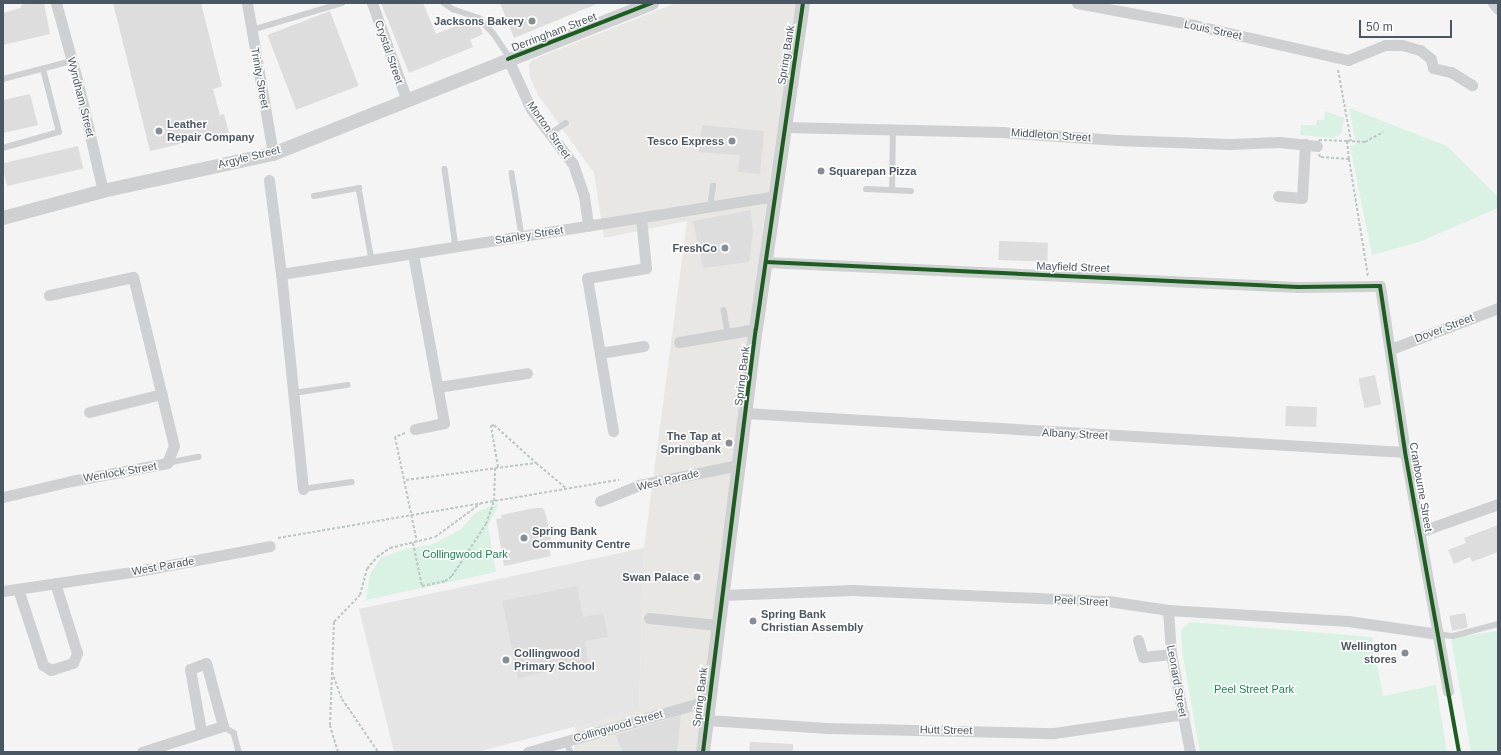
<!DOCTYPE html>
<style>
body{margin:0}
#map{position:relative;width:1501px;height:755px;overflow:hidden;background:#f4f4f4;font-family:Helvetica,sans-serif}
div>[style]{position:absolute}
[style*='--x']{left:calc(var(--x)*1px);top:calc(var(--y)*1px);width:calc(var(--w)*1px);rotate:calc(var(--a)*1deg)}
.commercial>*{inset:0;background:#e8e7e3}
.education>*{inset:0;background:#e6e5e6}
.green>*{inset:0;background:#d9f2e3}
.building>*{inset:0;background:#ddddde;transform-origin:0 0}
.path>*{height:2px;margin-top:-1px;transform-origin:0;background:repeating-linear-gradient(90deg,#bcc7c4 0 3px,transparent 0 5px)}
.service>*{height:5.5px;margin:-2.75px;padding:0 2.75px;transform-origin:2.75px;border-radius:2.75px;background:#ced0d2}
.minor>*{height:11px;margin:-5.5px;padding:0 5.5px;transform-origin:5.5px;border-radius:5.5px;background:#ced0d2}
.tertiary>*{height:14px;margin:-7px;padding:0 7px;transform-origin:7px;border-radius:7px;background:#ced0d2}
.cycleway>*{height:4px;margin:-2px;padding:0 2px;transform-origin:2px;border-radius:2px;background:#1b5e20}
.dots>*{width:11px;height:11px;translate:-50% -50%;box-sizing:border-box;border:2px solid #fff;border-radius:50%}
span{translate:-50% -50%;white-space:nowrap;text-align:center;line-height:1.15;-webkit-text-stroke:3px #fff;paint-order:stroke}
.poi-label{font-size:11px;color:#4a5661;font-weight:700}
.right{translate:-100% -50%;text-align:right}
.left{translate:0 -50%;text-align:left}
.street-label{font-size:11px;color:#4a5661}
.park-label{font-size:11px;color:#17864f}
.frame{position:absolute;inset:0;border:4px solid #4a5661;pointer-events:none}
.scale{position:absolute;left:1359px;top:20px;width:93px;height:18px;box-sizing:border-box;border:2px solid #4a5661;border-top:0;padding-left:5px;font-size:12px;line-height:14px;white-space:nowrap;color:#4a5661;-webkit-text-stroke:3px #fff;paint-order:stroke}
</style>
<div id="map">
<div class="commercial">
<i style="clip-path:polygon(676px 3px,798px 3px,768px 191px,733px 460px,701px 752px,574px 752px,575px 724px,639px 710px,644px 548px,687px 221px,604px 238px,594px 173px,538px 95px,530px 77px,529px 65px,532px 60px)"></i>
</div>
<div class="education">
<i style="clip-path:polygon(644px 548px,639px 710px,477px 752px,394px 752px,359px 609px)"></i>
</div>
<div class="green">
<i style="clip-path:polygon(1349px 108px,1447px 146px,1498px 197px,1498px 208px,1419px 242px,1372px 255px,1350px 146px,1356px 145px)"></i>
<i style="clip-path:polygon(1325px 111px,1344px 118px,1342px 132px,1335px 138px,1300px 135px,1301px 125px,1316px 125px,1317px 120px,1324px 120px)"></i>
<i style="clip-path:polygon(499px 503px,488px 526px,496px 572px,366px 600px,370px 574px,381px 558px,405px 549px,431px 545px,460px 530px,475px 513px)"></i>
<i style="clip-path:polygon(1190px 622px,1372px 637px,1383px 696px,1436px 685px,1447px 752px,1200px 752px,1182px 651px,1181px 630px)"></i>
<i style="clip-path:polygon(1498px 631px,1498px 752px,1471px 752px,1451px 638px)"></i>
</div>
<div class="building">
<i style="clip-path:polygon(30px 3px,44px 3px,50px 34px,3px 45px,3px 13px,21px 8px,21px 5px)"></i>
<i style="clip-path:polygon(113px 3px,201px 3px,222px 86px,213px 89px,220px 115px,224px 114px,229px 133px,150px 151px)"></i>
<i style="clip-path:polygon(381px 3px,423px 3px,436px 34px,471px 20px,479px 24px,483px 34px,470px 40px,473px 47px,409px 73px)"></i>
<i style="clip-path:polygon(500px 3px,599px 3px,514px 38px)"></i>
<i style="left:330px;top:11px;width:80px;height:67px;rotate:69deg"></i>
<i style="clip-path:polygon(30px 94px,38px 125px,3px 133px,3px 100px)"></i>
<i style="clip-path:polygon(702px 125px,764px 131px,760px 174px,738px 172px,740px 155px,699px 152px)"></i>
<i style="left:78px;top:146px;width:23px;height:78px;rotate:77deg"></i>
<i style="clip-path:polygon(751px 210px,753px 233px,749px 262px,703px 268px,693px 221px)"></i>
<i style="left:999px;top:241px;width:49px;height:19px;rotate:2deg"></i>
<i style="left:1375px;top:375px;width:30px;height:17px;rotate:78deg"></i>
<i style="left:1286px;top:406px;width:31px;height:20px;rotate:2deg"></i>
<i style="clip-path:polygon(534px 508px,543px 508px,546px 515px,553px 548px,549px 549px,551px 556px,504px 566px,496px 519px,502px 518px,501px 515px)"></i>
<i style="clip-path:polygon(1498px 525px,1498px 552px,1472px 562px,1470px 557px,1454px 564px,1448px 550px,1466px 543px,1464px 538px)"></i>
<i style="clip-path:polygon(577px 586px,583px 617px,603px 613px,608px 637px,585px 641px,589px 664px,518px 678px,502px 601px)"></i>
<i style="left:1465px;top:613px;width:15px;height:16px;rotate:79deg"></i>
<i style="clip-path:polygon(681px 715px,677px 752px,622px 752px,616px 735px)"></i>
<i style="clip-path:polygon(750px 742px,793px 744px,793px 752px,749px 752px)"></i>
</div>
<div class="path">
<i style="--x:1338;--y:70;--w:72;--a:79.6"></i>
<i style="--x:1319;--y:140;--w:28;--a:2"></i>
<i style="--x:1347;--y:141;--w:18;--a:84"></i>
<i style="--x:1349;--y:159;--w:29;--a:-176"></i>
<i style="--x:1320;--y:157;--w:11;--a:-105"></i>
<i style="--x:1317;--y:146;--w:6;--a:-72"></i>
<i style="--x:1347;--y:141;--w:18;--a:3"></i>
<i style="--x:1365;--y:142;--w:21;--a:-29"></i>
<i style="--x:1349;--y:159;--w:119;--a:80.8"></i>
<i style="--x:405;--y:433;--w:11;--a:158"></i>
<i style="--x:395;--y:437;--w:107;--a:78.2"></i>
<i style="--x:498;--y:467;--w:42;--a:-99.7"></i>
<i style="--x:491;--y:426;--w:3;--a:-18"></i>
<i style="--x:494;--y:425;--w:57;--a:42.1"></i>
<i style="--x:406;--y:480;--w:131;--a:-7.5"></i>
<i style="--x:536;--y:463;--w:40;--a:40"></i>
<i style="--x:278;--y:538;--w:346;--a:-9.7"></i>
<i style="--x:413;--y:543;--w:44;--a:78.2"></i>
<i style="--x:422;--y:586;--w:24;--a:-12"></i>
<i style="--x:445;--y:581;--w:9;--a:-36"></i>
<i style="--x:452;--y:576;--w:62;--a:-56.8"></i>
<i style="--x:486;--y:524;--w:24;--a:-71"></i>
<i style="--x:494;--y:501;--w:34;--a:-88"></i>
<i style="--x:332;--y:672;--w:29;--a:70"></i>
<i style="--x:342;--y:699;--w:64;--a:55.8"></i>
<i style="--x:338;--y:752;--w:28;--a:-107"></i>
<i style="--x:330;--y:725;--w:103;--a:-87.8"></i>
<i style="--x:334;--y:622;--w:37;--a:-46"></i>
<i style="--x:360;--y:595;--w:27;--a:-75"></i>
<i style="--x:367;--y:569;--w:16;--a:-50"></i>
<i style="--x:377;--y:557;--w:16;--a:-35"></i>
<i style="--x:390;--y:548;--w:46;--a:-13.7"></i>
<i style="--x:435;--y:537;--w:56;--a:-36.3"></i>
</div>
<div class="service">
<i style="--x:444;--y:3;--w:11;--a:34"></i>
<i style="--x:453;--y:9;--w:28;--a:19"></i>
<i style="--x:479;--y:18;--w:22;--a:47"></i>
<i style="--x:494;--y:34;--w:29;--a:56"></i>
<i style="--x:252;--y:30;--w:94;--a:-16.7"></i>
<i style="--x:3;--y:79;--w:71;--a:-14.6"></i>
<i style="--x:550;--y:134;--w:19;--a:-35"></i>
<i style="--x:3;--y:148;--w:58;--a:-15.9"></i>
<i style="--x:59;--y:132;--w:65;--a:-104.3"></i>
<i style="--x:445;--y:169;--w:79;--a:82"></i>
<i style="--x:512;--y:173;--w:64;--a:81"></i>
<i style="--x:866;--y:189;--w:45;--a:2.5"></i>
<i style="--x:892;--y:190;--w:61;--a:-89.1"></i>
<i style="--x:314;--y:196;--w:46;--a:-10.1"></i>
<i style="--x:359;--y:188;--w:73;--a:79.8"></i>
<i style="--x:710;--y:206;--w:20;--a:-81"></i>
<i style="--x:724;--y:310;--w:23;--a:80"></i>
<i style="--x:294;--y:393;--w:54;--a:-8.6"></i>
<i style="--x:167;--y:463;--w:32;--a:-11"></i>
<i style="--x:303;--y:489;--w:49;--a:-8.1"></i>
<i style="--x:1438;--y:634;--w:15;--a:8"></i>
<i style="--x:1453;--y:636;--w:47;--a:-14.9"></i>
<i style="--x:223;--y:726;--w:13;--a:32"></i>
<i style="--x:234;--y:733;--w:20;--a:75"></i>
<i style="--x:566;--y:741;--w:12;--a:66"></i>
</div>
<div class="minor">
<i style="--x:56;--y:3;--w:83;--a:74.6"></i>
<i style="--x:78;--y:83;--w:111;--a:77"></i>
<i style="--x:247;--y:3;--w:153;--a:80.2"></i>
<i style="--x:372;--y:3;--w:104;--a:70.3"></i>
<i style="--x:1077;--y:3;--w:119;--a:10.6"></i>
<i style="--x:1194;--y:25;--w:158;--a:12.8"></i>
<i style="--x:1348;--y:60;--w:40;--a:-22"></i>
<i style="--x:1385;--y:45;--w:17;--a:0"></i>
<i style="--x:1402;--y:45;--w:19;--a:16"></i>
<i style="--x:1420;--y:50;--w:14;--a:39"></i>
<i style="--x:1431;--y:59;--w:9;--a:77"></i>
<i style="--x:1433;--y:68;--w:18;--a:13"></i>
<i style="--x:1451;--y:72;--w:25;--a:32"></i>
<i style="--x:1493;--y:3;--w:8;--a:50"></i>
<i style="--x:508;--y:59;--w:55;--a:65.3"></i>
<i style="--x:531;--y:109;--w:69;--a:52.6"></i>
<i style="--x:573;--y:164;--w:34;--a:71"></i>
<i style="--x:584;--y:196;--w:30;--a:82"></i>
<i style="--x:784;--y:127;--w:218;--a:1.3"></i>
<i style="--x:1002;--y:132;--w:115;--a:4"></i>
<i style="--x:1117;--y:140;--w:113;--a:2"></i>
<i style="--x:1230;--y:144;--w:49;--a:-2.3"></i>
<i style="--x:1279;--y:142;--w:38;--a:6"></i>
<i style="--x:269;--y:180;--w:95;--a:82.7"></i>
<i style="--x:1278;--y:196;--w:24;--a:5"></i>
<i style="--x:1302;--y:198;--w:54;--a:-86.8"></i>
<i style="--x:413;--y:254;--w:172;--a:79.6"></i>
<i style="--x:444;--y:423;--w:30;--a:168"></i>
<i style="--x:766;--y:262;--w:533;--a:2.69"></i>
<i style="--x:1298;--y:287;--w:82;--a:-0.7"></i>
<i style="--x:1380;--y:286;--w:168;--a:81.4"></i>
<i style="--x:1405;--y:452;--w:243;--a:79.8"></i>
<i style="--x:679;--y:342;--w:78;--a:-9.6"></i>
<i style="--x:1391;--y:349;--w:115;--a:-21"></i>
<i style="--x:600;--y:353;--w:44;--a:-9.2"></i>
<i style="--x:438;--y:387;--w:90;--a:-8.9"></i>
<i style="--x:89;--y:412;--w:75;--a:-13.9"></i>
<i style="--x:746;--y:413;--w:660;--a:3.39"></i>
<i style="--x:613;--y:431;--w:155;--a:-99.6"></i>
<i style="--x:587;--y:278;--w:60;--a:-9.6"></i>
<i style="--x:646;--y:268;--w:50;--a:-95.7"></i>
<i style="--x:303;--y:489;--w:216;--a:-95.8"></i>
<i style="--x:281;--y:274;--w:501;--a:-8.95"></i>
<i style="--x:3;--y:497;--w:70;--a:-13.2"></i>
<i style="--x:71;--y:481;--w:98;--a:-10.6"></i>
<i style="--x:167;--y:463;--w:18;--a:-68"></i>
<i style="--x:174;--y:446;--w:174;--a:-103.6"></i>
<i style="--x:133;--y:277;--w:86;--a:167.9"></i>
<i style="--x:600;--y:501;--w:42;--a:-22.3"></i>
<i style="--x:639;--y:485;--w:102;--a:-11.3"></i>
<i style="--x:1419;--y:532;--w:84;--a:-19.5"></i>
<i style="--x:18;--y:589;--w:80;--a:71.8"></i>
<i style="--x:43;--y:665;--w:9;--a:32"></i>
<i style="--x:51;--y:670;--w:23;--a:-18"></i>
<i style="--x:73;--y:663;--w:11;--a:-68"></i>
<i style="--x:77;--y:653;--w:73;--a:-107.4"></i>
<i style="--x:3;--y:591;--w:136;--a:-8.4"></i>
<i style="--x:138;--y:571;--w:134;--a:-10.7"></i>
<i style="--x:722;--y:595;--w:131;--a:-2.2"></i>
<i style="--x:853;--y:590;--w:255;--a:2.5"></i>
<i style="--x:1108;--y:601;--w:61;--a:8.5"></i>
<i style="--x:1168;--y:610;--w:180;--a:3.5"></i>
<i style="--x:1348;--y:621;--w:91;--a:8.2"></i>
<i style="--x:1168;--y:610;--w:44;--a:86.1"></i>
<i style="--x:1171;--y:654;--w:100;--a:79"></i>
<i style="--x:649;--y:618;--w:69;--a:5.8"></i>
<i style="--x:1138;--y:640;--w:18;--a:74"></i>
<i style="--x:1143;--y:657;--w:28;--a:-6"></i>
<i style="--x:707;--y:720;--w:119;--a:3.8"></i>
<i style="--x:826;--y:728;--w:228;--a:1.3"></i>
<i style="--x:1054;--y:733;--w:131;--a:-8.3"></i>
<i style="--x:142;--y:752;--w:85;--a:-17.8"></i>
<i style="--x:223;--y:726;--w:65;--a:-105.1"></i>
<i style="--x:206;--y:663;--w:17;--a:159"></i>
<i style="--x:190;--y:669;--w:63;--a:79.9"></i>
<i style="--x:528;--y:752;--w:175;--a:-15.9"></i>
<i style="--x:696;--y:704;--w:12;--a:5"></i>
</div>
<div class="tertiary">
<i style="--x:3;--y:218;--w:104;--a:-15.1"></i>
<i style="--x:103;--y:191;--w:174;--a:-12.3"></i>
<i style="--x:273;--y:154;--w:408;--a:-21.7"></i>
<i style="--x:703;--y:752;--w:426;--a:-82.9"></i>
<i style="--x:756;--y:329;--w:329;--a:-81.8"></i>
</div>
<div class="cycleway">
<i style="--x:508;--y:59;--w:155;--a:-21.3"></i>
<i style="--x:766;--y:262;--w:533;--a:2.69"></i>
<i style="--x:1298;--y:287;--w:82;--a:-0.7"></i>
<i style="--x:1380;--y:286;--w:168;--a:81.4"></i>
<i style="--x:1405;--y:452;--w:305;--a:79.8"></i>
<i style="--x:703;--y:752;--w:426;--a:-82.9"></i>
<i style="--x:756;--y:329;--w:329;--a:-81.8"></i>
</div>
<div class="dots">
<i style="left:532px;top:21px;background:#868d94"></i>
<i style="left:159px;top:131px;background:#868d94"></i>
<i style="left:732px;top:141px;background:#868d94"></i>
<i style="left:821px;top:171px;background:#868d94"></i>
<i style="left:725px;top:248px;background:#868d94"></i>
<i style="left:729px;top:443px;background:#868d94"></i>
<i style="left:524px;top:538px;background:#868d94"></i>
<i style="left:697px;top:577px;background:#868d94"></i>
<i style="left:753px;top:621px;background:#868d94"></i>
<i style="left:1405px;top:653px;background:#868d94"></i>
<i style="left:506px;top:660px;background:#868d94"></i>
</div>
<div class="poi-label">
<span class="right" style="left:524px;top:21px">Jacksons Bakery</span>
<span class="left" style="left:167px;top:131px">Leather<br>Repair Company</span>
<span class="right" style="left:724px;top:141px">Tesco Express</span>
<span class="left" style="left:829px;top:171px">Squarepan Pizza</span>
<span class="right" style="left:717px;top:248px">FreshCo</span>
<span class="right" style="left:721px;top:443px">The Tap at<br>Springbank</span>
<span class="left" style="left:532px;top:538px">Spring Bank<br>Community Centre</span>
<span class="right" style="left:689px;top:577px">Swan Palace</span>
<span class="left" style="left:761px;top:621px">Spring Bank<br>Christian Assembly</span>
<span class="right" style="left:1397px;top:653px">Wellington<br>stores</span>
<span class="left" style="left:514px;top:660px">Collingwood<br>Primary School</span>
</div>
<div class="street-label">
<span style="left:1213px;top:30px;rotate:12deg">Louis Street</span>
<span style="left:554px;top:32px;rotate:-21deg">Derringham Street</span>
<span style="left:389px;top:52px;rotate:71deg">Crystal Street</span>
<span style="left:786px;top:55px;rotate:-81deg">Spring Bank</span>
<span style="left:260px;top:78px;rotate:80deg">Trinity Street</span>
<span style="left:81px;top:97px;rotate:76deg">Wyndham Street</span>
<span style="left:549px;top:130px;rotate:55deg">Morton Street</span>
<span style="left:1051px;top:135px;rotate:4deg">Middleton Street</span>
<span style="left:249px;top:157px;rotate:-14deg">Argyle Street</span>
<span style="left:529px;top:235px;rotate:-9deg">Stanley Street</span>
<span style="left:1073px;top:267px;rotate:2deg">Mayfield Street</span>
<span style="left:1444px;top:328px;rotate:-21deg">Dover Street</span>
<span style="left:742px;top:376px;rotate:-83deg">Spring Bank</span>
<span style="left:1075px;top:434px;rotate:3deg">Albany Street</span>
<span style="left:120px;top:472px;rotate:-10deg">Wenlock Street</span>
<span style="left:668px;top:480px;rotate:-13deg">West Parade</span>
<span style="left:1421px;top:487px;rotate:80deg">Cranbourne Street</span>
<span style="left:163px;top:566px;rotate:-10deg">West Parade</span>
<span style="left:1081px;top:601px;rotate:3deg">Peel Street</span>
<span style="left:1177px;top:681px;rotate:80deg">Leonard Street</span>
<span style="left:700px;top:697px;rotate:-83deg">Spring Bank</span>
<span style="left:618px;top:726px;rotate:-16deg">Collingwood Street</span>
<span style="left:946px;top:730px;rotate:1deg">Hutt Street</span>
</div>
<div class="park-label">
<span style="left:465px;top:554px">Collingwood Park</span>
<span style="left:1254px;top:689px">Peel Street Park</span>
</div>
<div class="frame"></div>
<div class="scale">50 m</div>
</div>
